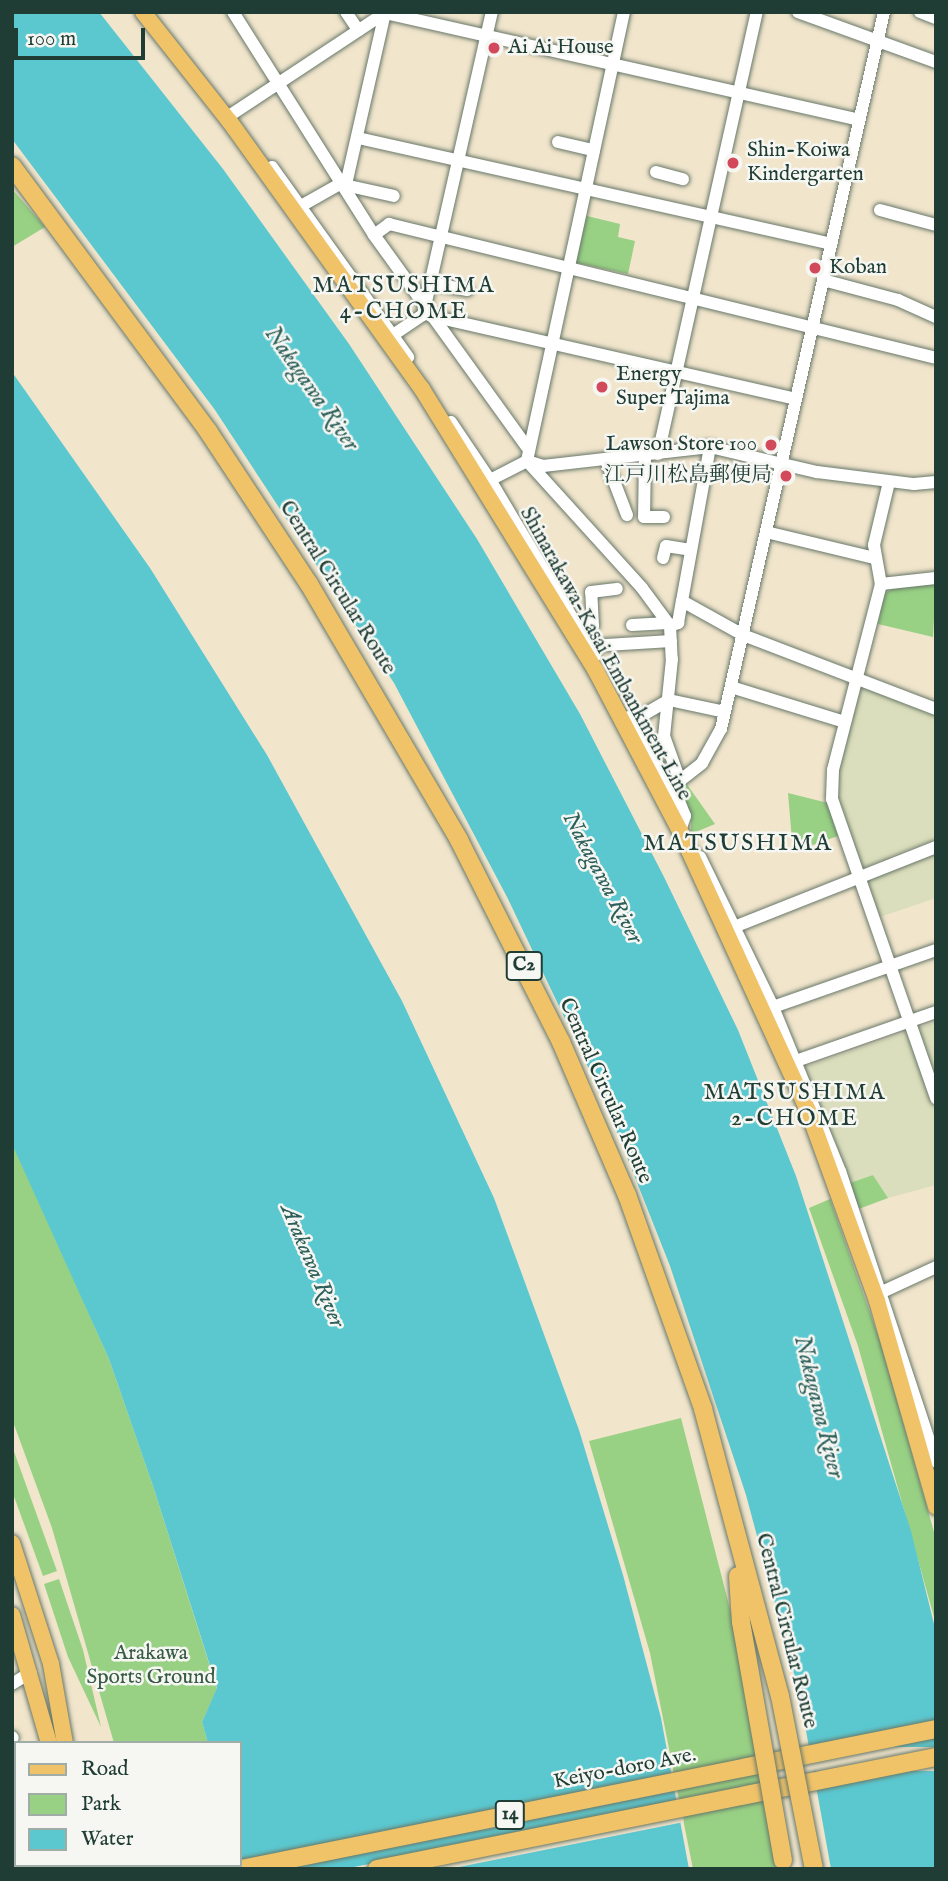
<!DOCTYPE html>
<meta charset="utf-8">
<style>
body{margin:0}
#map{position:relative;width:948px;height:1881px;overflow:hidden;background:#f1e5cc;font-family:"IM FELL English","Noto Serif JP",serif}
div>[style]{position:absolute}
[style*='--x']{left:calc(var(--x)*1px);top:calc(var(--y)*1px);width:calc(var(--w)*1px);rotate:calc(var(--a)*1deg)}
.built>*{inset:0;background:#dbdebc}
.green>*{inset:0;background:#98d184}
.water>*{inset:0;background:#5bc8d0}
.pier>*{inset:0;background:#f1e5cc;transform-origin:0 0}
.roads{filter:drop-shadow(0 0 2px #687869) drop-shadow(0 0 2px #687869)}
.minor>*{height:12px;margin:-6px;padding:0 6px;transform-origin:6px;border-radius:6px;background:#fff}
.major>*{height:16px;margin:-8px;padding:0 8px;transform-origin:8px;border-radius:8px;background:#f0c369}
.highway>*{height:18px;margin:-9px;padding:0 9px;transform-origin:9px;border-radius:9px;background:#f0c369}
.bridges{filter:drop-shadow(0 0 2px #687869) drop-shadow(0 0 2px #687869)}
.highway-bridge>*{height:18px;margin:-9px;padding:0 9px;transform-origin:9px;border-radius:9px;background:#f0c369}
.dots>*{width:19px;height:19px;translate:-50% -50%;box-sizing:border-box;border:4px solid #f6f6f2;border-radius:50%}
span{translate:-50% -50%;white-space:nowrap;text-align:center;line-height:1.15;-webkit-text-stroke:5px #f6f6f2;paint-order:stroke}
.shield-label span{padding:2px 5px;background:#f6f6f2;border:2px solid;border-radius:5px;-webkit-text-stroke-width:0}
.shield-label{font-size:19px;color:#1f3d34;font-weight:700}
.poi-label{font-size:21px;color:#1f3d34}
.left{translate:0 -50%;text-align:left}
.right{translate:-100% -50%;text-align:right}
.street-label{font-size:21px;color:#1f3d34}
.park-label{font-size:21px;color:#375b44}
.neighbourhood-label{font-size:23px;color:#1f3d34;letter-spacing:2px}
.water-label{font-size:23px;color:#2e605b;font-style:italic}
.quarter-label{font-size:24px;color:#1f3d34;letter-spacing:2px}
.frame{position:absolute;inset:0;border:14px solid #1f3d34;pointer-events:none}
.legend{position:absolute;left:14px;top:1741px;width:228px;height:126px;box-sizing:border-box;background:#f6f6f2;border:2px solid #a0aca6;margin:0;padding:9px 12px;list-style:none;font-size:21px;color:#1f3d34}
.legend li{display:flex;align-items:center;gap:14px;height:35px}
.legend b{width:35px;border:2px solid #a0aca6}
.scale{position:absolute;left:14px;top:28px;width:131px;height:32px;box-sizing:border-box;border:4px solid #1f3d34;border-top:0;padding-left:9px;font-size:21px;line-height:24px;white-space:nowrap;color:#1f3d34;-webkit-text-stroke:5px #f6f6f2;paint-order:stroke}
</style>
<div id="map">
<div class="built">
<i style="clip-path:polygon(870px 685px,936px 712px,936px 839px,889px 857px,893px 868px,936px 852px,936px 898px,877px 918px,865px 881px,887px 870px,882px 860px,861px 869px,836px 801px,837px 775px,857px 689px)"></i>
<i style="clip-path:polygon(936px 1022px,936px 1079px,914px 1044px,936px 1110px,936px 1185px,888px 1198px,873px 1175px,847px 1184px,803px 1068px)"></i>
</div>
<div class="green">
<i style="clip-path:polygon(12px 189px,45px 227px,12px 247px)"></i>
<i style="clip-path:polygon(583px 215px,620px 224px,618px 237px,635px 241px,628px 274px,573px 262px)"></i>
<i style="clip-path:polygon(936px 581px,933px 637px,878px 624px,884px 594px,896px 586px)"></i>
<i style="clip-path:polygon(686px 783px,715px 824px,691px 834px,691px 817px,679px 793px)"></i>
<i style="clip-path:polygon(788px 793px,828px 803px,838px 836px,793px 852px)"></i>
<i style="clip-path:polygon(12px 1141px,109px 1359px,154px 1489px,217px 1689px,202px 1722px,208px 1743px,114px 1743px,52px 1528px,12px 1419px)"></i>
<i style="clip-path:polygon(873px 1175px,888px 1198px,856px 1210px,847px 1184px)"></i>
<i style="clip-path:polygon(830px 1199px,880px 1341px,936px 1539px,936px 1624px,858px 1346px,809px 1208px)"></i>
<i style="clip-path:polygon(681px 1418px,751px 1691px,776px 1869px,693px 1869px,650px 1653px,589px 1441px)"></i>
<i style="clip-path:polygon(12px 1446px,57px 1571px,43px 1576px,12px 1491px)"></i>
<i style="clip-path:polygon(59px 1579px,83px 1650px,101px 1727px,68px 1657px,44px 1584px)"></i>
</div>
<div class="water">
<i style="clip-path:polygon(12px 12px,99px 12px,223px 169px,349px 344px,477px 539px,580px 714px,664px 877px,738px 1030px,796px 1176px,911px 1531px,936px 1632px,936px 1869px,831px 1869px,799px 1692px,746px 1495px,670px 1266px,608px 1109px,507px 897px,394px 683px,215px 410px,12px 139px)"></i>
<i style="clip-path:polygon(12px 372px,150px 568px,267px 755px,402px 1001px,494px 1198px,579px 1430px,623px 1575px,661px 1718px,689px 1869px,240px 1869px,240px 1743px,208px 1743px,202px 1722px,217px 1688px,154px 1489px,109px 1359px,12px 1144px)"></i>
</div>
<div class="pier">
<i style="left:936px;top:1747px;width:24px;height:129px;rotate:90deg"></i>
<i style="clip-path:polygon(680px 1802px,684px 1822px,449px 1869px,344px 1869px)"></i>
</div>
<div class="roads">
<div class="minor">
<i style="--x:233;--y:12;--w:264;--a:57.7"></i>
<i style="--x:374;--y:235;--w:261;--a:54.2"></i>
<i style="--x:346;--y:12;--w:22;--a:56"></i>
<i style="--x:624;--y:12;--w:459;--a:102.2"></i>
<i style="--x:527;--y:461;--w:171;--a:47.8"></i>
<i style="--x:642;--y:588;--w:47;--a:53.6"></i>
<i style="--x:670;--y:626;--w:33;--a:87"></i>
<i style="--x:672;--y:659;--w:77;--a:95.9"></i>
<i style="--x:664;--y:736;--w:48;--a:70.4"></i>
<i style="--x:798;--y:12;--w:147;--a:19.9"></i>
<i style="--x:920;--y:12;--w:17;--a:21"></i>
<i style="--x:232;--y:114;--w:185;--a:-33.5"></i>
<i style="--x:358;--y:138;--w:485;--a:12.6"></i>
<i style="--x:558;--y:142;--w:37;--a:13"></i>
<i style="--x:272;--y:167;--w:234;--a:54.4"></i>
<i style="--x:656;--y:172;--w:28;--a:15"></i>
<i style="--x:340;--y:184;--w:55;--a:12.5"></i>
<i style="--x:301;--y:206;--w:53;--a:-29.5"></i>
<i style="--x:347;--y:180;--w:171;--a:-77.2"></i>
<i style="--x:385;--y:13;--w:486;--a:12.7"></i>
<i style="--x:880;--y:210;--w:58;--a:15"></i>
<i style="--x:374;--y:235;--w:19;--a:-36"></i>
<i style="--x:389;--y:224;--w:563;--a:13.76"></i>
<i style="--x:823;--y:280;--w:78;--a:14.9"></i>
<i style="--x:898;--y:300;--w:42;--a:24.1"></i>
<i style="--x:431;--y:283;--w:37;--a:11"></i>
<i style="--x:431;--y:316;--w:374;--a:12.8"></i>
<i style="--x:393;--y:335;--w:36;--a:-34"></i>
<i style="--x:423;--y:315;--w:311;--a:-77.2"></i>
<i style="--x:451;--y:422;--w:70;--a:56.1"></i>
<i style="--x:658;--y:454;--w:453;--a:-77.4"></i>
<i style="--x:645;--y:456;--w:61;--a:90.9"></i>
<i style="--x:644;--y:517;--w:20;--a:0"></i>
<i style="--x:606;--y:460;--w:59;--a:69.1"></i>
<i style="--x:889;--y:482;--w:65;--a:103.4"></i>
<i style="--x:874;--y:545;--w:40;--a:80"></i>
<i style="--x:881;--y:584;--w:192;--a:104.5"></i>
<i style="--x:833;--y:770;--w:29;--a:92"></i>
<i style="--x:832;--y:799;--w:317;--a:70.8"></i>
<i style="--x:766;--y:532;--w:111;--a:13.5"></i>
<i style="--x:663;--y:558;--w:12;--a:-76"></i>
<i style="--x:666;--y:546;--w:25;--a:9"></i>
<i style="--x:881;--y:584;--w:55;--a:-6.2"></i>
<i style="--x:682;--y:601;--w:157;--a:-79.7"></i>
<i style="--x:632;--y:625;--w:36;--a:-3"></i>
<i style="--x:670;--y:626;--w:9;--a:-21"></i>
<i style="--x:678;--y:623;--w:22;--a:-80"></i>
<i style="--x:682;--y:601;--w:70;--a:29.1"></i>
<i style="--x:743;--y:635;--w:207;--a:21"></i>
<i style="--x:581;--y:631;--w:13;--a:-23"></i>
<i style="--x:593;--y:626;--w:34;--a:-93"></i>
<i style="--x:591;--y:592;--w:26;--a:-7"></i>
<i style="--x:590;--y:646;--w:81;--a:-3.5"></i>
<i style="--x:595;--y:656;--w:205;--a:-120.8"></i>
<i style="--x:490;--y:480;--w:42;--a:-27.2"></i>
<i style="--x:527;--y:461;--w:17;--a:17"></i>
<i style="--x:543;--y:466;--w:168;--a:-6.5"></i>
<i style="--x:710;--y:447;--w:110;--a:13.2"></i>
<i style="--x:817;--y:472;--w:98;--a:7.1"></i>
<i style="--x:914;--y:484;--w:22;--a:-5"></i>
<i style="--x:731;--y:687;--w:119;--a:17.1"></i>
<i style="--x:629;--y:717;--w:86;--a:59.3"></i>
<i style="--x:631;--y:722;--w:44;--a:-30.1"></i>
<i style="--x:669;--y:700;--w:57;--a:12.1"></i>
<i style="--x:684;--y:834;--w:5;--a:-143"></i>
<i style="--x:680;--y:831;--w:16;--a:-72"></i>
<i style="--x:685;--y:816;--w:32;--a:-112"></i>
<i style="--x:673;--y:786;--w:37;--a:-38"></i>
<i style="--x:702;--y:763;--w:39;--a:-61"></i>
<i style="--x:721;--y:729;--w:735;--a:-77.19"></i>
<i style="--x:700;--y:857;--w:167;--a:64"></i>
<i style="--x:773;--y:1007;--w:177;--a:67.8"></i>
<i style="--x:840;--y:1171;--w:306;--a:71.7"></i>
<i style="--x:734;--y:927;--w:217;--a:-21.6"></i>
<i style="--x:773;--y:1007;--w:173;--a:-19.3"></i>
<i style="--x:796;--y:1061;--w:148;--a:-19.3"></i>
<i style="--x:882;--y:1292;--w:60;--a:-24.8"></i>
<i style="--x:12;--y:1684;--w:22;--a:-32"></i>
<i style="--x:12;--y:1737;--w:1;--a:45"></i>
<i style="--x:12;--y:1800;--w:5;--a:53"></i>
</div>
<div class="major">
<i style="--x:143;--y:12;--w:140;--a:51.7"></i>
<i style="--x:230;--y:122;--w:329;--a:54.3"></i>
<i style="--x:422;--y:389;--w:331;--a:58.3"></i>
<i style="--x:596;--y:671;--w:181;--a:62.3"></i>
<i style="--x:680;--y:831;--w:310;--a:65.4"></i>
<i style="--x:809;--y:1113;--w:200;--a:70.1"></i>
<i style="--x:877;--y:1301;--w:214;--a:74"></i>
<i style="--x:12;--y:1543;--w:127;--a:72.1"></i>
<i style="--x:51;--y:1664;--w:80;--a:80"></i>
<i style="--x:12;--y:1615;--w:133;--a:73.9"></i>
<i style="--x:72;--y:1865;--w:4;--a:63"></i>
</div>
<div class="highway">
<i style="--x:241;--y:1869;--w:709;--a:-11.39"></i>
<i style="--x:377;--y:1869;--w:570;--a:-11.33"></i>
</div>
</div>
<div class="bridges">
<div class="highway-bridge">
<i style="--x:12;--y:166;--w:330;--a:53.5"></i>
<i style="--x:208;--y:431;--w:183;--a:56.6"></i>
<i style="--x:309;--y:584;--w:297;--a:59.6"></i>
<i style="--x:459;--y:840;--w:226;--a:63.2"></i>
<i style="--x:561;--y:1042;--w:167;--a:66.7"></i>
<i style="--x:627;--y:1195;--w:227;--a:70.4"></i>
<i style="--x:703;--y:1409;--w:297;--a:75"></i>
<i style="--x:780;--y:1696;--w:176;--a:78.9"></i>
<i style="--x:738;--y:1576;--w:46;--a:86.3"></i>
<i style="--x:741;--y:1622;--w:242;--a:80"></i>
</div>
</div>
<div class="dots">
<i style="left:494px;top:48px;background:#d1495b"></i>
<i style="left:733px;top:163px;background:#d1495b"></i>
<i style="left:815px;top:268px;background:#d1495b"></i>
<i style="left:602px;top:387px;background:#d1495b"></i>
<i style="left:771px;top:445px;background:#d1495b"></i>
<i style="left:786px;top:476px;background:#d1495b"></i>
</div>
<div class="shield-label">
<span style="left:524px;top:966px">C2</span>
<span style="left:510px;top:1815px">14</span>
</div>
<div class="poi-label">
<span class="left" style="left:508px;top:48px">Ai Ai House</span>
<span class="left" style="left:747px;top:163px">Shin-Koiwa<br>Kindergarten</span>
<span class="left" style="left:829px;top:268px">Koban</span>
<span class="left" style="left:616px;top:387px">Energy<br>Super Tajima</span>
<span class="right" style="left:757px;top:445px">Lawson Store 100</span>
<span class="right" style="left:772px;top:476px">江戸川松島郵便局</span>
</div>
<div class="street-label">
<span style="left:337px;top:588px;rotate:58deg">Central Circular Route</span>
<span style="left:605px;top:654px;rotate:61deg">Shinarakawa-Kasai Embankment Line</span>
<span style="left:605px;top:1091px;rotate:66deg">Central Circular Route</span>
<span style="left:786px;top:1631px;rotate:76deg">Central Circular Route</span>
<span style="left:625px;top:1769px;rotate:-11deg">Keiyo-doro Ave.</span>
</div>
<div class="park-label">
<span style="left:151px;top:1666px">Arakawa<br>Sports Ground</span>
</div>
<div class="neighbourhood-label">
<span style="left:404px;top:299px">MATSUSHIMA<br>4-CHOME</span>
<span style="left:795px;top:1106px">MATSUSHIMA<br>2-CHOME</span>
</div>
<div class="water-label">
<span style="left:311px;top:389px;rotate:55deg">Nakagawa River</span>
<span style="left:602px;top:878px;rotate:62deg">Nakagawa River</span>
<span style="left:312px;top:1266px;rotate:67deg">Arakawa River</span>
<span style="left:818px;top:1407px;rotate:76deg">Nakagawa River</span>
</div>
<div class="quarter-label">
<span style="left:738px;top:844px">MATSUSHIMA</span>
</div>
<div class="frame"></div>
<ul class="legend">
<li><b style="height:9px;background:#f0c369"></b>Road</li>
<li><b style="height:19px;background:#98d184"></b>Park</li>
<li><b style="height:19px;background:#5bc8d0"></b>Water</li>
</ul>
<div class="scale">100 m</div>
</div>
